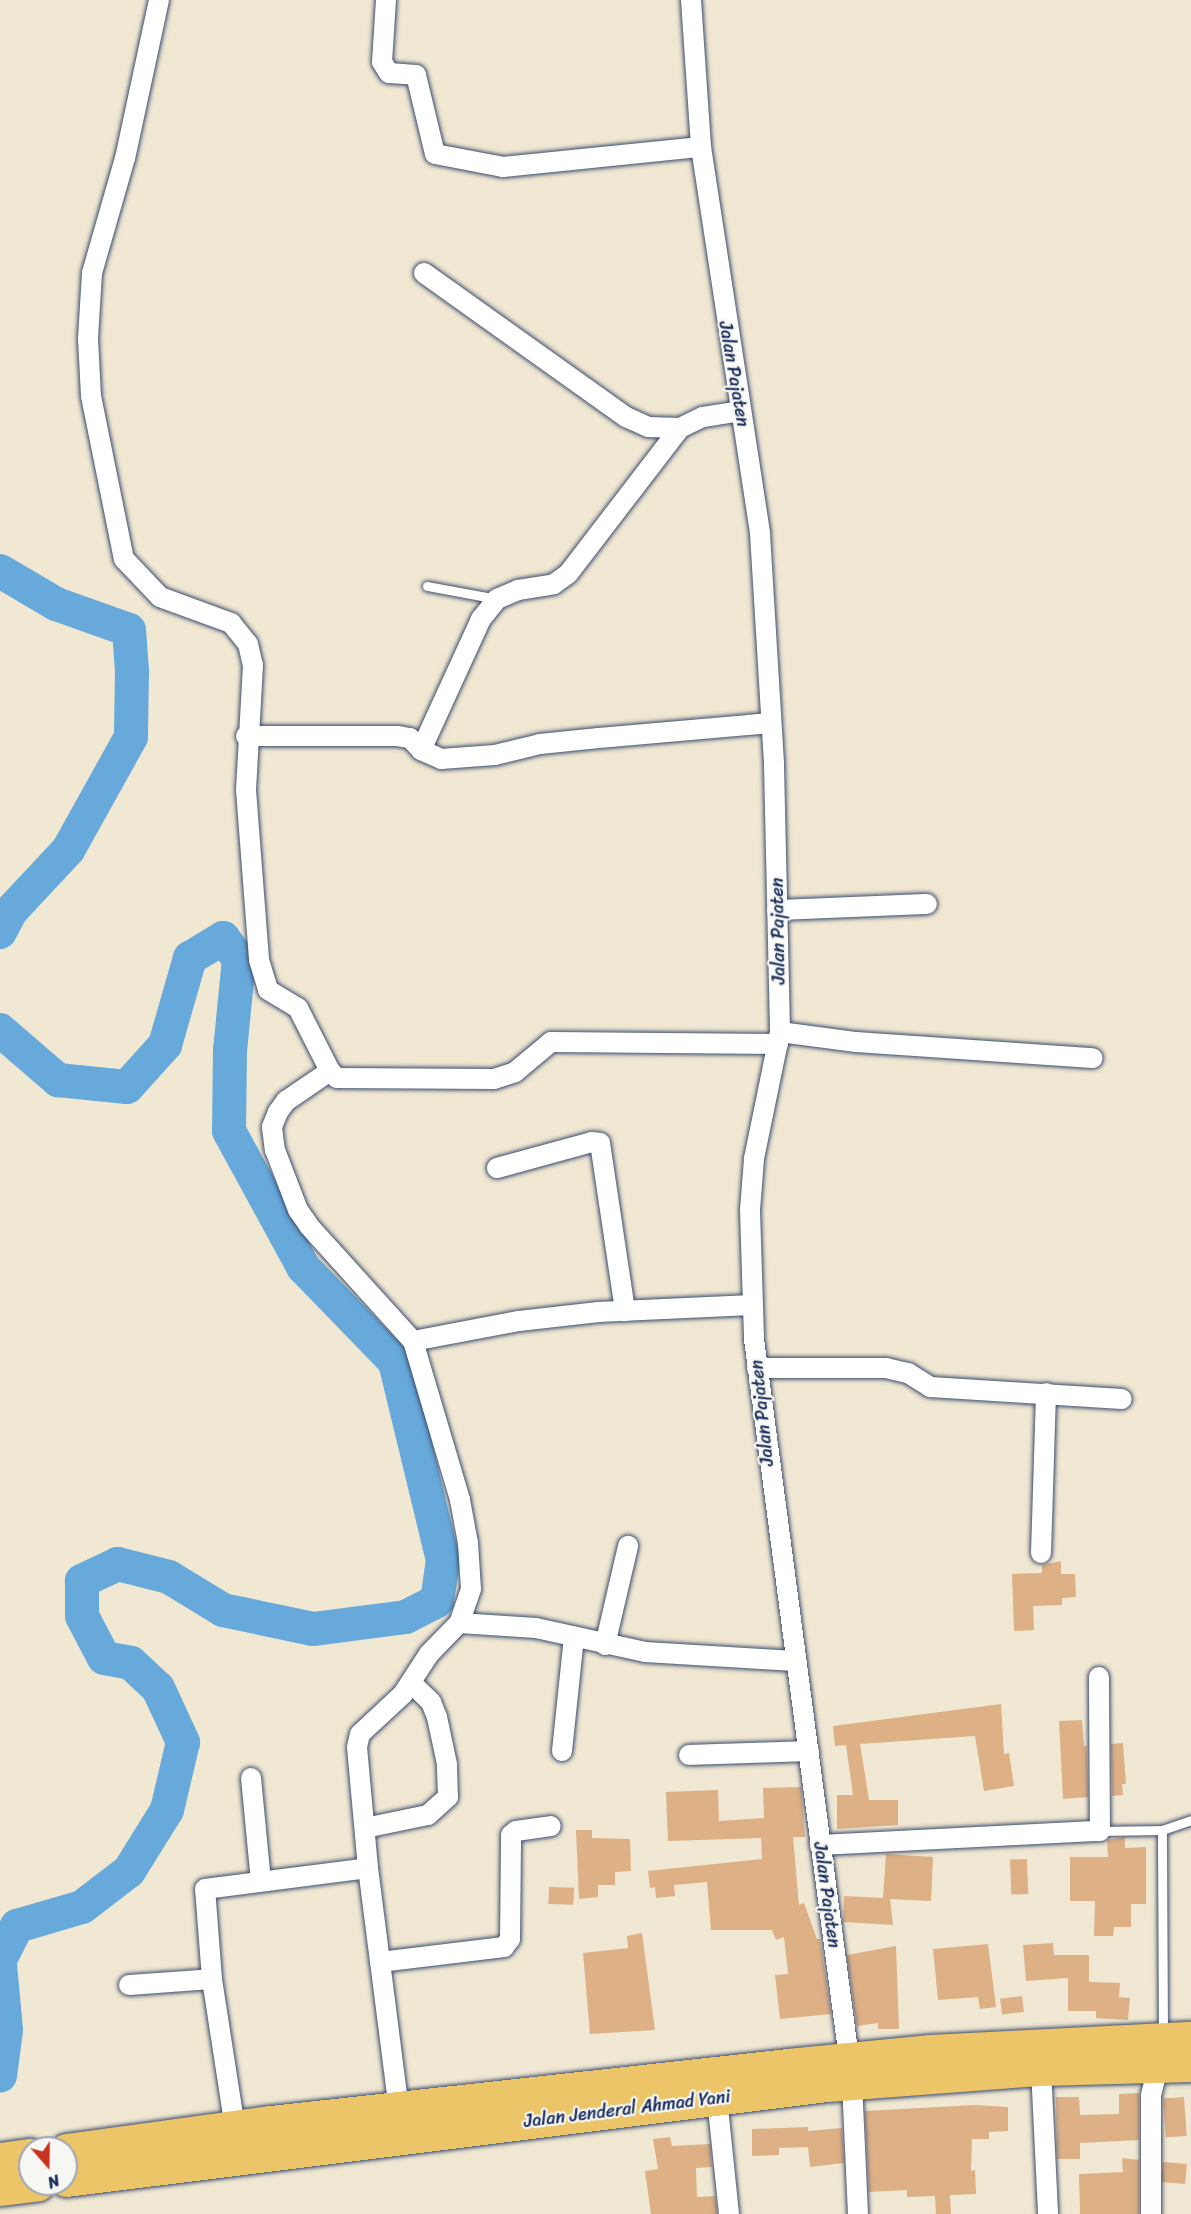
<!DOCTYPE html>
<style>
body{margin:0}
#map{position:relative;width:1191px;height:2214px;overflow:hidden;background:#f0e8d2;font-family:Sriracha,sans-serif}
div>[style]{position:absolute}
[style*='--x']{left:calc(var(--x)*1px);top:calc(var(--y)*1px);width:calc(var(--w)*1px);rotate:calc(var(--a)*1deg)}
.river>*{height:34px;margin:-17px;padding:0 17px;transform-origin:17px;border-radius:17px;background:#66a9da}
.building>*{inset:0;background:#ddb086;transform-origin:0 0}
.roads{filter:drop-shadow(0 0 2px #3b4b6f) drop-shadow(0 0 2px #3b4b6f)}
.lane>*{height:9px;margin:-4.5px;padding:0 4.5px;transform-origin:4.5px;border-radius:4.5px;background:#fff}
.street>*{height:20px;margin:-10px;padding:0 10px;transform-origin:10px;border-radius:10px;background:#fff}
.highway>*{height:33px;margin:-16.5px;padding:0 16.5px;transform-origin:16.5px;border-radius:16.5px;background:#ecc569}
span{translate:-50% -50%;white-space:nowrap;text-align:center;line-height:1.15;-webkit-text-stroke:4.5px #f6f6f2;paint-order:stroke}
.street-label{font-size:18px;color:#1b2f5e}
.north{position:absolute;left:18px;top:2136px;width:60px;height:60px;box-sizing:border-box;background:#f6f6f2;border:2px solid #9ea6b7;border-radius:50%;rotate:160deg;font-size:16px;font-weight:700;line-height:24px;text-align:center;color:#1b2f5e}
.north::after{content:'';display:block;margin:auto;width:21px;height:27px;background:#c8321e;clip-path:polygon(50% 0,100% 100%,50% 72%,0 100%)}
</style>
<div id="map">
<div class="river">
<i style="--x:0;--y:571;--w:65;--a:30.5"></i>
<i style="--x:56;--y:604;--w:77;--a:19.6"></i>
<i style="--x:129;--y:630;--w:41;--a:85.8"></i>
<i style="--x:132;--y:671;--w:66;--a:90.9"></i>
<i style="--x:131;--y:737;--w:129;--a:119.1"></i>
<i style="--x:68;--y:850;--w:83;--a:133.1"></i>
<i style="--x:11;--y:911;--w:24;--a:118"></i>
<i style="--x:0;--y:1030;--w:77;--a:40.8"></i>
<i style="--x:58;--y:1080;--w:69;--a:5.8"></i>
<i style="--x:127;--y:1087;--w:57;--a:-47.9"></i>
<i style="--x:165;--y:1045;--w:91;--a:-74"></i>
<i style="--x:190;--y:958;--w:39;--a:-31"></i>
<i style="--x:223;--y:938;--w:26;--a:53"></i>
<i style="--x:239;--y:959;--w:91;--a:95.6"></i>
<i style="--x:230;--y:1050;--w:81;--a:90.7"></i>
<i style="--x:229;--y:1131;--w:155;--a:61.4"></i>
<i style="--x:303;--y:1267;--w:132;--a:45.9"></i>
<i style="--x:395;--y:1362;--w:204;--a:76.4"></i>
<i style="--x:443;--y:1560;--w:41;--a:98.3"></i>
<i style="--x:437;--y:1601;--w:35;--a:153"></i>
<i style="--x:406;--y:1617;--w:94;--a:172.6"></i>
<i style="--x:313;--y:1629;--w:92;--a:-168.1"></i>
<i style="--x:223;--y:1610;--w:63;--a:-148.6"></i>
<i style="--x:169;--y:1577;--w:53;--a:-165.7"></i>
<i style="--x:118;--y:1564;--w:40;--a:155"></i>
<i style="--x:82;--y:1581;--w:35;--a:90"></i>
<i style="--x:82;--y:1616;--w:47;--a:62.4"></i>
<i style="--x:104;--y:1658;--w:27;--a:10"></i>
<i style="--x:131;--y:1663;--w:37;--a:43"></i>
<i style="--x:158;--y:1688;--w:60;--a:65.2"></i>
<i style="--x:183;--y:1742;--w:70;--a:103.2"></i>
<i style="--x:167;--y:1810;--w:72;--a:121.9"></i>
<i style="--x:129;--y:1871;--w:59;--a:142.5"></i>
<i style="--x:82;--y:1907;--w:68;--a:163.7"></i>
<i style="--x:17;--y:1926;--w:37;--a:117"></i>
<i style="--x:0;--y:1965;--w:65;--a:84.7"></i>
<i style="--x:6;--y:2030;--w:46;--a:97.4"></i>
</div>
<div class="building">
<i style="clip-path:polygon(1061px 1561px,1061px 1574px,1075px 1574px,1076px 1597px,1062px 1598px,1062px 1605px,1033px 1606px,1034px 1630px,1014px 1631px,1012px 1574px,1042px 1573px,1042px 1565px)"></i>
<i style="clip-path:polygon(1001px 1704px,1004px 1754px,1009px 1753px,1014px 1786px,984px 1791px,975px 1736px,860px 1744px,869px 1800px,898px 1800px,898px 1825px,837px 1829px,837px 1795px,853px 1795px,846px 1745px,835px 1746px,833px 1726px)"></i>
<i style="clip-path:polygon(1082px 1720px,1084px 1746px,1087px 1746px,1088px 1797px,1063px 1799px,1059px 1721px)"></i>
<i style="clip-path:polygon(1123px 1743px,1126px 1784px,1122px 1784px,1123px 1795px,1112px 1796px,1111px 1744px)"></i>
<i style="clip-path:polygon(801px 1787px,805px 1837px,793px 1837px,799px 1905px,804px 1903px,817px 1939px,820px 1939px,831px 2014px,780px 2019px,775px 1975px,788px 1974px,784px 1937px,776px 1940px,772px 1930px,711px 1930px,707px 1882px,674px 1885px,675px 1896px,656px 1898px,655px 1887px,650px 1888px,648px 1871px,762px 1859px,761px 1838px,668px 1841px,666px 1792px,718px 1790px,719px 1821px,764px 1818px,763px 1788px)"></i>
<i style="clip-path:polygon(576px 1830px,592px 1830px,592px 1838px,630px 1839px,631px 1871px,615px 1872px,615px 1885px,598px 1885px,598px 1897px,579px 1899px)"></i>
<i style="clip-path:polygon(1125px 1837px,1125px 1848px,1146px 1847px,1146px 1904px,1131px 1904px,1131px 1927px,1114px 1927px,1113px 1936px,1094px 1936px,1095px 1901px,1070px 1901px,1070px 1857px,1108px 1857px,1107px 1840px)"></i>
<i style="clip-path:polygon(886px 1854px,933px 1857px,931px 1901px,890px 1899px,893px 1925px,843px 1922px,844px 1896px,883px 1898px)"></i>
<i style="left:1027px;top:1859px;width:35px;height:17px;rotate:88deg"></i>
<i style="left:549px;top:1887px;width:25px;height:17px;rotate:2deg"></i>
<i style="clip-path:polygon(642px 1933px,655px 2030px,590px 2034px,583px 1953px,628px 1948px,627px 1936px)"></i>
<i style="clip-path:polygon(1053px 1943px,1054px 1955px,1089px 1955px,1089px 1982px,1120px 1983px,1119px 1997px,1130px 1998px,1128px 2020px,1096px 2018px,1096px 2011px,1068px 2011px,1068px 1978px,1026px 1981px,1023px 1945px)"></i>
<i style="clip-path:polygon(988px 1944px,996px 2007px,980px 2009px,978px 1997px,938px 2000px,933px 1949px)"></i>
<i style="clip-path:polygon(896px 1946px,899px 2029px,878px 2029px,878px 2023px,857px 2026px,847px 1955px)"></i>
<i style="left:1022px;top:1996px;width:16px;height:22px;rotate:83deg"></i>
<i style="clip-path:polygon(1139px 2093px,1139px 2140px,1080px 2143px,1080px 2159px,1057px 2159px,1056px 2097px,1079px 2097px,1080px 2115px,1119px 2114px,1119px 2094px)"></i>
<i style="left:1184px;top:2097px;width:39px;height:21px;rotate:86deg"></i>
<i style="clip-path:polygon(975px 2105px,1008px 2107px,1008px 2131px,989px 2132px,989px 2139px,972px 2139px,971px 2171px,975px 2170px,976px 2194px,950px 2195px,951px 2214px,936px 2214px,935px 2196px,907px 2197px,907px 2190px,869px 2192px,865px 2111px)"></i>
<i style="clip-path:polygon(808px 2127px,808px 2131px,842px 2128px,844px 2163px,810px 2167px,808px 2147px,779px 2148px,779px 2155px,752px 2156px,752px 2129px)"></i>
<i style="clip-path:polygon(670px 2137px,672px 2146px,710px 2144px,712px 2167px,696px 2168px,697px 2197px,715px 2196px,717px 2214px,651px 2214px,645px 2171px,658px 2169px,653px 2139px)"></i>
<i style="clip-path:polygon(1122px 2158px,1139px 2160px,1139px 2214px,1080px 2214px,1079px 2174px,1123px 2172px)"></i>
<i style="left:1163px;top:2162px;width:24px;height:20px;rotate:5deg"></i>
</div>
<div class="roads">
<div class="lane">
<i style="--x:427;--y:586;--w:71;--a:10.5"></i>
<i style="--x:1100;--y:1831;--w:62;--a:-0.9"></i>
<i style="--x:1163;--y:2033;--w:203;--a:-90.3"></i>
<i style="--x:1162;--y:1830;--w:31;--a:-19"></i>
</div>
<div class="street">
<i style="--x:159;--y:0;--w:162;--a:102.1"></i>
<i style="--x:125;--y:158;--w:120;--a:106"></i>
<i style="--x:92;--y:273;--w:66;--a:93.5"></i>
<i style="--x:88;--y:339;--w:57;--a:87"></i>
<i style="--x:91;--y:396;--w:166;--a:78.6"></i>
<i style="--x:124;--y:559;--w:52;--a:46.5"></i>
<i style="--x:160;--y:597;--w:76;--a:20.1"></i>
<i style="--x:231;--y:623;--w:27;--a:51"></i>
<i style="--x:248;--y:644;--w:22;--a:77"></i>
<i style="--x:253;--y:665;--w:125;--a:93.2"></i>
<i style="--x:246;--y:790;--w:170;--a:85.6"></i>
<i style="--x:259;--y:960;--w:31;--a:73"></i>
<i style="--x:268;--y:990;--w:35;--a:31"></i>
<i style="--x:298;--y:1008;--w:71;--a:63.1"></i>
<i style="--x:330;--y:1071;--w:10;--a:45"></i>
<i style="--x:337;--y:1078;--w:157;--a:0.4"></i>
<i style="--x:494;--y:1079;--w:22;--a:-18"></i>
<i style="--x:515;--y:1072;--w:47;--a:-39.8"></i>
<i style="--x:551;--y:1042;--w:227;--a:0.5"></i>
<i style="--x:386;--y:0;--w:62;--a:93.7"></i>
<i style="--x:382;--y:62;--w:13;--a:58"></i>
<i style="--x:389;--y:73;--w:27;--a:4"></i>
<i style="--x:416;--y:75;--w:81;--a:76.5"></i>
<i style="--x:435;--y:154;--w:69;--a:10.8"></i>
<i style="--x:503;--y:167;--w:199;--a:-5.8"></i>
<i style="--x:691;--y:0;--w:147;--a:86.1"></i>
<i style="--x:701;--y:147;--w:391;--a:81.3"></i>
<i style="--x:760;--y:534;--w:231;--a:86.5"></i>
<i style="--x:774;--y:765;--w:267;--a:88.7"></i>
<i style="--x:780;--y:1032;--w:130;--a:101.6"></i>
<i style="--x:754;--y:1159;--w:51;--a:94.5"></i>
<i style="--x:750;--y:1210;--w:129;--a:88.2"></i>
<i style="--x:754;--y:1339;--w:726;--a:82.48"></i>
<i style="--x:424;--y:273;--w:248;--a:35.5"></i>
<i style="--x:626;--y:417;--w:24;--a:24"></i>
<i style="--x:648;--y:427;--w:32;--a:2"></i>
<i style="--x:246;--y:736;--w:151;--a:0"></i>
<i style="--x:397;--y:736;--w:13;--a:9"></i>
<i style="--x:410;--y:738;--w:16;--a:47"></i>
<i style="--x:421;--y:750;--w:22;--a:24"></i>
<i style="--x:441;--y:759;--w:54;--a:-4.2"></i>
<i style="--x:495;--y:755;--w:46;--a:-13.7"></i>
<i style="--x:540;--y:744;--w:59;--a:-5.8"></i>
<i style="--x:599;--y:738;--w:172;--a:-5"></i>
<i style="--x:421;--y:750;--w:144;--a:-65.4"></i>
<i style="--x:481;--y:619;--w:26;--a:-51"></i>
<i style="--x:497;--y:599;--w:23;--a:-23"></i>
<i style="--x:518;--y:590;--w:36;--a:-9"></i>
<i style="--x:554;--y:584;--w:17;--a:-36"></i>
<i style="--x:568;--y:574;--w:184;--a:-52.5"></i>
<i style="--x:680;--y:428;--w:25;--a:-26"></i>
<i style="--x:703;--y:417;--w:38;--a:-9"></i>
<i style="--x:777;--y:910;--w:150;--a:-2.3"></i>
<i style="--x:780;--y:1032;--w:77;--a:7.5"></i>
<i style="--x:856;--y:1042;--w:237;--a:3.9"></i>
<i style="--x:330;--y:1071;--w:53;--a:145.7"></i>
<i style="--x:286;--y:1101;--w:14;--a:126"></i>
<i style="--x:278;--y:1112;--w:16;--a:112"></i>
<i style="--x:272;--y:1127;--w:23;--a:83"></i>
<i style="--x:275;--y:1150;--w:64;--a:69"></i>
<i style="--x:298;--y:1210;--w:19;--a:55"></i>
<i style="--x:309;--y:1226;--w:155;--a:47.9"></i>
<i style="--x:413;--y:1341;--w:166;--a:73.5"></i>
<i style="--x:460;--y:1500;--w:44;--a:79.5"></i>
<i style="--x:468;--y:1543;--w:46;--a:86.3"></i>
<i style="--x:471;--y:1589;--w:36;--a:109"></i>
<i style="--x:497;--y:1168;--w:98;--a:-15.3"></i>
<i style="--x:592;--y:1142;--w:8;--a:7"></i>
<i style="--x:600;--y:1143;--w:170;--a:81.5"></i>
<i style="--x:413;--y:1341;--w:108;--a:-10.7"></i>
<i style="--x:519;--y:1321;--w:80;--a:-6.5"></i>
<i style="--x:598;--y:1312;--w:154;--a:-2.6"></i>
<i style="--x:757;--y:1368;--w:129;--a:0"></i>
<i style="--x:886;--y:1368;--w:23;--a:13"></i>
<i style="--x:908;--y:1373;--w:26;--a:32"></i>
<i style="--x:930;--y:1387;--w:192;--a:3.6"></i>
<i style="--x:1041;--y:1553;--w:160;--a:-88.2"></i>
<i style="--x:605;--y:1645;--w:102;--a:-76.9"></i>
<i style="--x:562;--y:1751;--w:115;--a:-84"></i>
<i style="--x:689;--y:1755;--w:120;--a:-1.9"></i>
<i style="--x:251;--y:1778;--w:103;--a:84.5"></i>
<i style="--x:365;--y:1828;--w:64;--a:-11.7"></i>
<i style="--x:428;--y:1815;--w:27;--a:-42"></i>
<i style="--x:448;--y:1797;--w:33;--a:-92"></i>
<i style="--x:447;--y:1764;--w:48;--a:-102"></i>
<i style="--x:437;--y:1717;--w:16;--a:-112"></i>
<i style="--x:431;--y:1702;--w:28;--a:-136"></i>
<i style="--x:820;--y:1845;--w:280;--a:-2.9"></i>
<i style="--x:1100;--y:1831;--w:154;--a:-90.4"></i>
<i style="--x:368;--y:1868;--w:243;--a:82.7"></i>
<i style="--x:380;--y:1962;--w:125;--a:-6.9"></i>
<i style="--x:504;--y:1947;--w:10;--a:-53"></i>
<i style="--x:510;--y:1939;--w:104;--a:-89.4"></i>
<i style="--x:511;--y:1835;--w:6;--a:-39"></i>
<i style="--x:516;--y:1831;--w:35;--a:-8"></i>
<i style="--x:129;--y:1985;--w:83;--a:-4.1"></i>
<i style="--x:1041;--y:2069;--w:145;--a:87.2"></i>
<i style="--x:852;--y:2082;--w:132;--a:87.4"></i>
<i style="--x:717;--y:2098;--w:117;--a:84.1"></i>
<i style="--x:235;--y:2128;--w:151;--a:-98.8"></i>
<i style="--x:212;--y:1979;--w:90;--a:-94.4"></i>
<i style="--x:205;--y:1889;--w:164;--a:-7.3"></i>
<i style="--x:368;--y:1868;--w:121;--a:-95.2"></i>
<i style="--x:357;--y:1747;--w:13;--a:-77"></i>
<i style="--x:360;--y:1734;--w:59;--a:-42.9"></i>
<i style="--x:403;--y:1694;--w:48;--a:-57"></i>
<i style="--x:429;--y:1654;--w:43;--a:-45.9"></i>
<i style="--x:459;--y:1623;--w:77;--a:3.7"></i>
<i style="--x:536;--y:1628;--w:112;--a:12.4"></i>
<i style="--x:645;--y:1652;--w:150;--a:3.4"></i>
<i style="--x:1151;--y:2214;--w:119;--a:-90"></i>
<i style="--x:1151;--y:2095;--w:37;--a:-76"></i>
</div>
<div class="highway">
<i style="--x:66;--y:2150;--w:207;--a:-7.8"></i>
<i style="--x:271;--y:2122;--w:520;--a:-6.29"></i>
<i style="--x:788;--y:2065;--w:143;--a:-5.6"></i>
<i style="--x:930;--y:2051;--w:261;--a:-2.9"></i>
<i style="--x:0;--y:2159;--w:30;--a:-8"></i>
<i style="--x:66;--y:2180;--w:767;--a:-7.12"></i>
<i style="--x:827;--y:2085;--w:215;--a:-4.3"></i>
<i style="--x:1041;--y:2069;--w:150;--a:-1.5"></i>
<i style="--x:0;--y:2189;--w:38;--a:-7"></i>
</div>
</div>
<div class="street-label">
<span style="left:734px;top:374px;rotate:80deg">Jalan Pajaten</span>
<span style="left:778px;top:931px;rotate:-91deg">Jalan Pajaten</span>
<span style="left:762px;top:1413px;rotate:-96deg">Jalan Pajaten</span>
<span style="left:827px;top:1895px;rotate:82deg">Jalan Pajaten</span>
<span style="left:627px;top:2109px;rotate:-7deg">Jalan Jenderal Ahmad Yani</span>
</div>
<div class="north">N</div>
</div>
